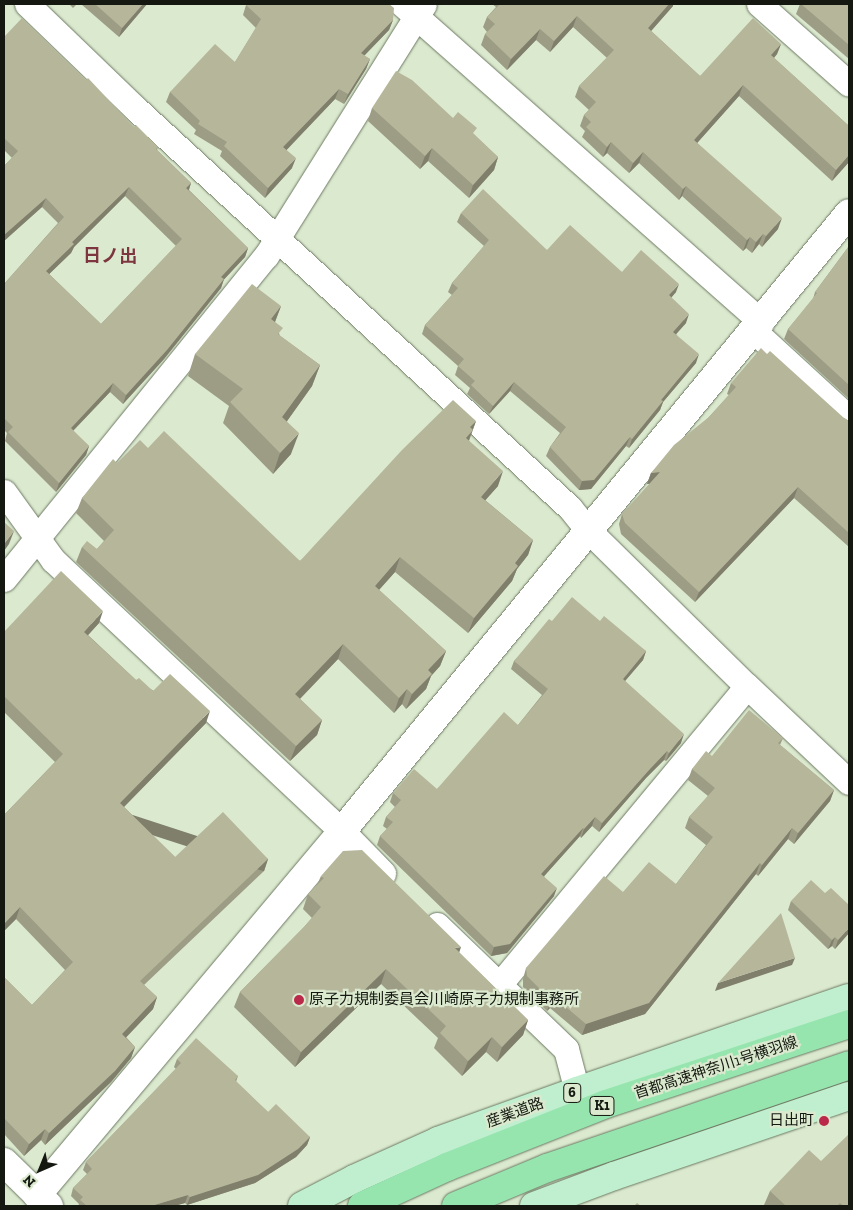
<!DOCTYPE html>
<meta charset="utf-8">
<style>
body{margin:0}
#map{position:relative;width:853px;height:1210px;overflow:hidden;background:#dbe9cf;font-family:"Zilla Slab","Noto Sans JP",serif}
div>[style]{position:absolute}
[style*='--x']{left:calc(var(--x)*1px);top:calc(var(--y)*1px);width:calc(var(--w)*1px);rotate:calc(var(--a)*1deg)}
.roads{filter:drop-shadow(0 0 1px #6c7962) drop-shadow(0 0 1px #6c7962)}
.minor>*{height:25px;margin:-12.5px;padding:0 12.5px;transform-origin:12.5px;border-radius:12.5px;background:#fff}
.tertiary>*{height:28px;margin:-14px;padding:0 14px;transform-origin:14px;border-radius:14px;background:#fff}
.primary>*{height:28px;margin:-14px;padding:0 14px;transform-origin:14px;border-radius:14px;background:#c0efcf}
.motorway>*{height:28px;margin:-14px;padding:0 14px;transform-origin:14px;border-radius:14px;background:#96e5af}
.wall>*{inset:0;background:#9d9d85}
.shaded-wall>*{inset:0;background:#7f7f6c;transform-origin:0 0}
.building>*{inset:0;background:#b6b69b}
.dots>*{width:14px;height:14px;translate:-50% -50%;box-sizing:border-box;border:2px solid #dbe9cf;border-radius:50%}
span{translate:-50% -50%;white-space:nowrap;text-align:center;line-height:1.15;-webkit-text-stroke:4.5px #dbe9cf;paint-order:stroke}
.shield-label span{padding:1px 4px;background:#dbe9cf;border:1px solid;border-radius:4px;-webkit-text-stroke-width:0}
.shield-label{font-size:14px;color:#141810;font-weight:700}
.poi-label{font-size:15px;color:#141810}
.left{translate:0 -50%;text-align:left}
.right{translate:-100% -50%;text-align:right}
.street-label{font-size:15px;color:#141810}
.quarter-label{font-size:18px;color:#7d353f;font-weight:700}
.frame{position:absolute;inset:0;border:5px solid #141810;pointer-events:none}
.north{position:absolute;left:15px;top:1145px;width:50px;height:50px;-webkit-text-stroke:4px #dbe9cf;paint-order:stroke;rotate:224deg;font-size:14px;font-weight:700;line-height:20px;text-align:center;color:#141810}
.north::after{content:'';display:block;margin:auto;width:18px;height:22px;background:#141810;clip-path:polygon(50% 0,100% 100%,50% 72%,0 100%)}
</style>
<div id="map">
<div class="roads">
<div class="minor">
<i style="--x:27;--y:4;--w:150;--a:43.9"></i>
<i style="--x:135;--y:108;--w:591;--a:42.6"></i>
<i style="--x:570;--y:508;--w:28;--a:51"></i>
<i style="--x:588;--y:530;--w:223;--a:44.5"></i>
<i style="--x:747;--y:686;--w:140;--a:43.3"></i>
<i style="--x:402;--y:4;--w:480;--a:41.5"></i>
<i style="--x:759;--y:4;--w:120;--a:41.6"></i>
<i style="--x:754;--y:331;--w:129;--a:42.5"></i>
<i style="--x:4;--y:492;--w:84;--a:54.2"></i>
<i style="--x:53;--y:560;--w:396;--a:43.2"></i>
<i style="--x:342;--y:831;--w:59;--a:45.7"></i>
<i style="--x:4;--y:579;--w:416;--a:-51"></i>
<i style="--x:266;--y:256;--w:297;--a:-57.9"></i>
<i style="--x:437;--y:925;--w:179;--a:43.9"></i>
<i style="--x:566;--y:1049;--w:43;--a:75.3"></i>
<i style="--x:499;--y:985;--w:388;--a:-50.3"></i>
</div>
<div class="tertiary">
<i style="--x:4;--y:1162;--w:63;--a:44.4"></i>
<i style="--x:37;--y:1195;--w:475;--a:-50"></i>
<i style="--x:342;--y:831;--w:799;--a:-50.63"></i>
</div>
<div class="primary">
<i style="--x:302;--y:1206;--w:59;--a:-27.4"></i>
<i style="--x:354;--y:1179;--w:92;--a:-24.3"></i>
<i style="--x:438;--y:1141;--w:148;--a:-19.8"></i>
<i style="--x:577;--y:1091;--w:287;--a:-18.9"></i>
<i style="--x:534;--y:1206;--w:85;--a:-20.6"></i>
<i style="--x:614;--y:1176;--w:248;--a:-18.8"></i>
</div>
<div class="motorway">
<i style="--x:362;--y:1206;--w:94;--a:-24.6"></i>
<i style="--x:447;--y:1167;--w:171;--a:-21.6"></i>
<i style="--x:606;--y:1104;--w:256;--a:-18.2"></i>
<i style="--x:456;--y:1206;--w:99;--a:-22.7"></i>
<i style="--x:547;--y:1168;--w:319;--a:-18.8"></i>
</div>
</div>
<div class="wall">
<i style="clip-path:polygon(69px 4px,77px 4px,73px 8px)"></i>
<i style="clip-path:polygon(81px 4px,147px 4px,119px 37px)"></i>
<i style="clip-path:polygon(492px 4px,673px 4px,673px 6px,651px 31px,700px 76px,781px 44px,777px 54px,774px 58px,849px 126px,849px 162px,832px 181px,739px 96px,697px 143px,778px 229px,762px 247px,759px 244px,752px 253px,746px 248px,743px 251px,682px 196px,679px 200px,639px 163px,629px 173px,607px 153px,603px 157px,582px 137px,585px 131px,580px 126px,584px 115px,589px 110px,575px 97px,579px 86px,607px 58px,573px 27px,550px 52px,536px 40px,507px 70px,481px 45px,485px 34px,487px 32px,483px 27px,487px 17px,496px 7px)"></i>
<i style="clip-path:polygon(800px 4px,849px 4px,849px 59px,796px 14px)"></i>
<i style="clip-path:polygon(246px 5px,393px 20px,389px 30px,364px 56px,370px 59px,366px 69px,344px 104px,335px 99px,286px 150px,292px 168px,265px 198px,220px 156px,222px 151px,194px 134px,196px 130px,166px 102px,170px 92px,235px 62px,256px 28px,243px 15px)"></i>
<i style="clip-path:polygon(evenodd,4px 37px,134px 127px,158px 147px,157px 150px,191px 183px,189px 190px,248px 248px,245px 257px,224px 279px,221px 288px,164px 359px,123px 404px,110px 392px,73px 431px,89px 446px,86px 455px,56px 492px,5px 441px,7px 433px,4px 430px,4px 284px,58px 223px,42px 207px,4px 241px,4px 166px,12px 158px,4px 150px,4px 37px,125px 196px,176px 246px,101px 324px,49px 274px,71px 253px,74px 247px,125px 196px)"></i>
<i style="clip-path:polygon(372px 108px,453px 118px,474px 135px,498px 157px,494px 170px,469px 198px,428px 161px,420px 169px,368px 121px)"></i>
<i style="clip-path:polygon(461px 213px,547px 250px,622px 272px,676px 292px,671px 297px,686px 323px,676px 334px,696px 363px,663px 402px,660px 410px,629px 448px,626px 446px,591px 489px,579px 490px,546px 456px,550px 447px,560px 433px,510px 391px,489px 414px,467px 394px,470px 388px,455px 375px,458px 366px,422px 334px,425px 325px,452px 295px,448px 292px,452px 283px,484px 246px,457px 222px)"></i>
<i style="clip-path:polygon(849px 246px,849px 399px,784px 339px,788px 329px,813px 299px,815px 292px)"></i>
<i style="clip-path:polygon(281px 306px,275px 322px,280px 336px,320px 365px,312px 386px,287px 421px,291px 454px,273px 474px,223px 423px,229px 406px,188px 376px,195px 354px)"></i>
<i style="clip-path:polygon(731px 383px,844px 418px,849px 421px,849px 547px,794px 498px,695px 602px,621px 534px,619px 524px,622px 514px,650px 484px,647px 484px,651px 473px,709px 417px,729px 395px,727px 394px)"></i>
<i style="clip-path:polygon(476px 421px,469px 441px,498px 486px,485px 500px,533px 540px,528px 555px,517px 569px,512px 581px,468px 633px,395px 572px,379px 590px,446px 651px,440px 666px,431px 676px,426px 689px,406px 709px,402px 704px,394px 713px,338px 659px,300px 699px,322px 720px,317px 735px,290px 761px,76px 562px,82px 547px,97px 549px,104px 541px,76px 513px,82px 498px,117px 463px,148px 448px,300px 561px)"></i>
<i style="clip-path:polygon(552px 621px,600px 621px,646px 651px,643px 660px,625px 681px,681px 743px,666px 761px,664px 760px,646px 778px,599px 832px,592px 826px,581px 838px,580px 836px,544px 876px,554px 896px,507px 953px,491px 956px,377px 845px,380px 836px,387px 829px,383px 826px,386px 817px,395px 807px,390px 802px,393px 793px,437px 789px,518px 725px,542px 695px,511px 669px,514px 661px)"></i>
<i style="clip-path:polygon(99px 623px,88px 635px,136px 680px,206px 723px,124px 807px,175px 857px,268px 859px,264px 871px,144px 985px,157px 997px,153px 1009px,126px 1037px,135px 1047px,131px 1058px,111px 1082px,45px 1145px,41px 1140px,24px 1156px,4px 1134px,4px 977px,32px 1005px,65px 970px,16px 919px,4px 931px,4px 815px,55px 762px,4px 712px,4px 632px)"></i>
<i style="clip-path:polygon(783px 738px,780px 745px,834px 790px,830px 801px,794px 844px,788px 839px,758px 876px,756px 874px,645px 1014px,582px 1035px,550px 1008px,547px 1011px,523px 987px,523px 979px,526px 968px,623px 892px,676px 884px,706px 845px,685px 828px,689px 817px,708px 796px,688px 780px,692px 769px,712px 756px)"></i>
<i style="clip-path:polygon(321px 876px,459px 953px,528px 1020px,523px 1035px,497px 1062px,486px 1052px,462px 1076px,434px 1048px,438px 1038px,381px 984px,295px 1067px,234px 1007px,240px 992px,304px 927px,312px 918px,303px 909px,308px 894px,317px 885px)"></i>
<i style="clip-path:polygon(791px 901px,849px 933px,835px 949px,832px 946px,828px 949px,788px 910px)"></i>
<i style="clip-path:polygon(177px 1059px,238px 1076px,236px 1082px,268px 1112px,310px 1137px,307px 1145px,296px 1157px,255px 1183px,187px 1205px,185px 1203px,174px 1206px,78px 1206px,79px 1204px,71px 1196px,73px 1188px,87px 1174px,83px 1170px,86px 1162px,176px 1069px,174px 1067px)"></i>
<i style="clip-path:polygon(821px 1161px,849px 1206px,766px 1206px,764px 1205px,770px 1191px)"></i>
</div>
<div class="shaded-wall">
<i style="clip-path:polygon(143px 4px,147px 4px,119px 37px,122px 28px)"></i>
<i style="clip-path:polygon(669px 4px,673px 4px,673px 6px,644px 39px,648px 28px)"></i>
<i style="clip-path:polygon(577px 16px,573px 27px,550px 52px,554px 41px)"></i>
<i style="clip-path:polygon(393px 20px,389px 30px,357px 63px,361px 53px)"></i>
<i style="clip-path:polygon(540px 29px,536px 40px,507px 70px,511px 59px)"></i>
<i style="clip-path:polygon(781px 44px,777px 54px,767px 66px,771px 55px)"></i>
<i style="clip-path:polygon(370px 59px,366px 69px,344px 104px,348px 94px)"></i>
<i style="clip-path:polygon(743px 85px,739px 96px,690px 151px,694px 140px)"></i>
<i style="clip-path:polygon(339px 89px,335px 99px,280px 157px,283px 147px)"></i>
<i style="clip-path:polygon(611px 142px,607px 153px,603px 157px,607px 147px)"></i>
<i style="clip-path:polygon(432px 148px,428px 161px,420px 169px,425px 156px)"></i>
<i style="clip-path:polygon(643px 152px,639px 163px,629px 173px,633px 163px)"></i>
<i style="clip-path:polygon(849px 155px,849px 162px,832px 181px,836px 170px)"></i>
<i style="clip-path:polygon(498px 157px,494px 170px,469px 198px,473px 185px)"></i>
<i style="clip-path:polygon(296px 158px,292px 168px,265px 198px,268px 188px)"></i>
<i style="clip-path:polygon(191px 183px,188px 192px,186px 188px)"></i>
<i style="clip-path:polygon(686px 186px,682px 196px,679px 200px,683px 189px)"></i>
<i style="clip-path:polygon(129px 187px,125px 196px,74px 247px,71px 253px,43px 280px,46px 271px,72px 242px)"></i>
<i style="clip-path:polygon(46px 198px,42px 207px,4px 241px,4px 235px)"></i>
<i style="clip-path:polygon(782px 218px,778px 229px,762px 247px,766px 236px)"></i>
<i style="clip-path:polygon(763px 234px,759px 244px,752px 253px,756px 242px)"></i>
<i style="clip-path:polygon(750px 237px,746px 248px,743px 251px,747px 240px)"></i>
<i style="clip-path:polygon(248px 248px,245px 257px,218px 286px,221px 277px)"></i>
<i style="clip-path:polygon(224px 279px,221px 288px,164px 359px,123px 404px,126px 395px)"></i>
<i style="clip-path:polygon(679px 284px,676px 292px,666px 304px,669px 295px)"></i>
<i style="clip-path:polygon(281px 306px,273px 327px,271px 319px)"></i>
<i style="clip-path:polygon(689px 314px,686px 323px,670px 341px,673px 332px)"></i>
<i style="clip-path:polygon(699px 354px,696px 363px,663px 402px,660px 410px,629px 448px,632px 439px,661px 400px)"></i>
<i style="clip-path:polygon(320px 365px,312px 386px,275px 438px,282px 417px)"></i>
<i style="clip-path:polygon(514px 382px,510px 391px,489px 414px,493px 406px)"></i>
<i style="clip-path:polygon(113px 383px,110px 392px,67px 437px,71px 428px)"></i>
<i style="clip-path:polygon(476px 421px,467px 445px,460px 453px,470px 427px)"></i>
<i style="clip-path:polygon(299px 433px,291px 454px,273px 474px,280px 453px)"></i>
<i style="clip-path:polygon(630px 437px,626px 446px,591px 489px,579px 490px,582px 481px)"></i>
<i style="clip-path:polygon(89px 446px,86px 455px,56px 492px,59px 483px)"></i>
<i style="clip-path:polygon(503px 471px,498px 486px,475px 512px,481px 497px)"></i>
<i style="clip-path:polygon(660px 472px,657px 483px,647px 484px,651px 473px)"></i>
<i style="clip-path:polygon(798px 487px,794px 498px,695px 602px,699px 592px)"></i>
<i style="clip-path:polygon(14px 531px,9px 544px,4px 551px,4px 544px)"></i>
<i style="clip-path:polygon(533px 540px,528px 555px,517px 569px,512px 581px,468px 633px,474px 618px,515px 563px)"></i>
<i style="clip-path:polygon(400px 557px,395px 572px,369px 601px,375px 586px)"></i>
<i style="clip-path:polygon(103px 611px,99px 623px,80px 644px,84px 632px)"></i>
<i style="clip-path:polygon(343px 644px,338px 659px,290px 709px,295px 694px)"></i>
<i style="clip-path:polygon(446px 651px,440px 666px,431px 676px,426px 689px,406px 709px,412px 694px,428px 670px)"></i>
<i style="clip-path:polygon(646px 651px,643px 660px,619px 688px,623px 679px)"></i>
<i style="clip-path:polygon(407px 689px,402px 704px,394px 713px,399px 698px)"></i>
<i style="clip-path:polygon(210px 711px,206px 723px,116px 815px,120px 803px)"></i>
<i style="clip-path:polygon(322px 720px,317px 735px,290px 761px,296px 746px)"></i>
<i style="clip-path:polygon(684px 734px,681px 743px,666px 761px,669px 753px)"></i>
<i style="clip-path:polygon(667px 751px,664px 760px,646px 778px,599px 832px,602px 823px,649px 770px)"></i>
<i style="clip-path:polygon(834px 790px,830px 801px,794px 844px,798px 833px)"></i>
<i style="clip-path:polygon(595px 817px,592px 826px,581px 838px,584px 829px)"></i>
<i style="clip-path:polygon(583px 828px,580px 836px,538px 883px,541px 874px)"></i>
<i style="clip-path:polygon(792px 828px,788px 839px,758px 876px,762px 865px)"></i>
<i style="left:268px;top:859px;width:13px;height:177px;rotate:108deg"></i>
<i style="clip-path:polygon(760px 863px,756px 874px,645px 1014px,582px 1035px,586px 1024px)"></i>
<i style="clip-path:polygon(557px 888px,554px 896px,507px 953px,491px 956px,494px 947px)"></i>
<i style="clip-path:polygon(20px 907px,16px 919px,4px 931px,4px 924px)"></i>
<i style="clip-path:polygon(849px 928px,849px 933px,835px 949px,838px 940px)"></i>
<i style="clip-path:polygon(835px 937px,832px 946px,828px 949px,832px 940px)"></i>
<i style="clip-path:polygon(461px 947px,456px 962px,455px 948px)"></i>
<i style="clip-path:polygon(795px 958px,792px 965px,715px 991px,718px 983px)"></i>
<i style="clip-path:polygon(386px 969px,381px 984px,295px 1067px,301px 1052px)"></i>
<i style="clip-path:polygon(157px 997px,153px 1009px,118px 1046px,122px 1034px)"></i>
<i style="clip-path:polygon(554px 997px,550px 1008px,547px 1011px,551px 1000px)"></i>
<i style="clip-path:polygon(528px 1020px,523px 1035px,497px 1062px,502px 1047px)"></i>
<i style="clip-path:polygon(492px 1037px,486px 1052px,462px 1076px,468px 1061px)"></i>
<i style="clip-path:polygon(135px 1047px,131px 1058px,111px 1082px,45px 1145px,49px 1133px)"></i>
<i style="clip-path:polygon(45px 1129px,41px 1140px,24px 1156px,29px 1144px)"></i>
<i style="clip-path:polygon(310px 1137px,307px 1145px,296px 1157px,255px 1183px,187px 1205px,190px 1197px)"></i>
<i style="clip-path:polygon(188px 1195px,185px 1203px,174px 1206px,151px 1206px)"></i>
</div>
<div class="building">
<i style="clip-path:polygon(95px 4px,143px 4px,122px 28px)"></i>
<i style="clip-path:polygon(248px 4px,389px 4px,394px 8px,393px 20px,361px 53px,370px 59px,348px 94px,339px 89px,283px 147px,296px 158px,268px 188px,224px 146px,227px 142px,198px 124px,200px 121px,170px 92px,215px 44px,235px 62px,261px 19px,246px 5px)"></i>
<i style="clip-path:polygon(500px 4px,669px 4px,648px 28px,700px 76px,753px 18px,781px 44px,771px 55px,849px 126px,849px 155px,836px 170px,743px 85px,694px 140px,782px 218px,766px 236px,763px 234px,756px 242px,750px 237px,747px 240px,686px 186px,683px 189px,643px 152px,633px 163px,611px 142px,607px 147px,586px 127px,591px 122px,584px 115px,596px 102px,579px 86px,614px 50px,577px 16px,554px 41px,540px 29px,511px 59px,485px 34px,495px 24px,487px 17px)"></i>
<i style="clip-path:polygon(801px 4px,849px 4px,849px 45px)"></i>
<i style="clip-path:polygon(evenodd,22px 18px,86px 80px,88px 78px,134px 127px,136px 125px,158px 147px,156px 149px,191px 183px,186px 188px,248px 248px,221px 277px,224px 279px,167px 350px,126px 395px,113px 383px,71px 428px,89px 446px,59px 483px,8px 432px,13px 427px,4px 418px,4px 284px,64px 217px,46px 198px,4px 235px,4px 166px,18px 151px,4px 138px,4px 37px,22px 18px,129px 187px,182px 239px,101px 324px,46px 271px,74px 244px,72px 242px,129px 187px)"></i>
<i style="clip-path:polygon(396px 71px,412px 80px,453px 118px,458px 112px,477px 128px,473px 133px,498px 157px,473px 185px,432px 148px,425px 156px,372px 108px)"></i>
<i style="clip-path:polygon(483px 189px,547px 250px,570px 225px,622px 272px,641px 250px,679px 284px,669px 295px,689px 314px,673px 332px,699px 354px,661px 400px,663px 401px,632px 439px,630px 437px,594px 480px,582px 481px,550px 447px,566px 427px,514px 382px,493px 406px,471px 385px,475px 381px,458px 366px,464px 359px,425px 325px,458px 288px,452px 283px,489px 240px,461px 213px)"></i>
<i style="clip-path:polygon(849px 246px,849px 385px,788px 329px,817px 293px,815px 292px)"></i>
<i style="clip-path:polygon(252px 284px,281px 306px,271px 319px,283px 328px,278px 334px,320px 365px,282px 417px,299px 433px,280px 453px,230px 402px,243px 389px,195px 354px)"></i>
<i style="clip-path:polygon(761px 348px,767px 354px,770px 351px,844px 418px,849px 421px,849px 533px,798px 487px,699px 592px,625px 523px,622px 514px,660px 472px,651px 473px,674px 445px,709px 417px,736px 387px,731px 383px)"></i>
<i style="clip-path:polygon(453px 400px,476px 421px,470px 427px,473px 430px,466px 438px,503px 471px,481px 497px,533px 540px,515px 563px,518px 566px,474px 618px,400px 557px,375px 586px,446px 651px,428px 670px,432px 674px,412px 694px,407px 689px,399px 698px,343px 644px,295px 694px,322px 720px,296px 746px,82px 547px,87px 541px,97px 549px,114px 530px,82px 498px,113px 459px,117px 463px,140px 440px,148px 448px,164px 431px,300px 561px,402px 450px)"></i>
<i style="clip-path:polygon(4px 522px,14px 531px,4px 544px)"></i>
<i style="clip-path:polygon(61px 571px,103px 611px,84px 632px,136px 680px,139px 678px,153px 691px,170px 674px,210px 711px,120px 803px,175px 857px,223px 812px,268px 859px,140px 981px,157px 997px,122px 1034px,135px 1047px,115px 1071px,49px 1133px,45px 1129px,29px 1144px,4px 1118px,4px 977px,32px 1005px,73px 962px,20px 907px,4px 924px,4px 815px,63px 754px,4px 696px,4px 632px)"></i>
<i style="clip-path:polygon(572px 597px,600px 621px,604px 616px,646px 651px,623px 679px,684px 734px,669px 753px,667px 751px,649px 770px,602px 823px,595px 817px,584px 829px,583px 828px,541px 874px,557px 888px,510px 944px,494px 947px,380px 836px,393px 822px,386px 817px,401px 800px,393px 793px,414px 769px,437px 789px,504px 712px,518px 725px,548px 689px,514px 661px,549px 619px,552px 621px)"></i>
<i style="clip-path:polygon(749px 710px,783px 738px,778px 743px,834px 790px,798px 833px,792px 828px,762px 865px,760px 863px,649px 1003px,586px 1024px,554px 997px,551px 1000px,527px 976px,526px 968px,604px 876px,623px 892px,649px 862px,676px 884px,713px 837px,689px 817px,715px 788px,692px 769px,706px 751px,712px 756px)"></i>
<i style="clip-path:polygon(362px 850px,461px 947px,455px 948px,528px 1020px,502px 1047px,492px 1037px,468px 1061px,440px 1033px,446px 1026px,386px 969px,301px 1052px,240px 992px,304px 927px,321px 907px,308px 894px,324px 878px,321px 876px,343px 851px)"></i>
<i style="clip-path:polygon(811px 880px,825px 893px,831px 888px,849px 905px,849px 928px,838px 940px,835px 937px,832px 940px,791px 901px)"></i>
<i style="clip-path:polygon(781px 913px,795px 958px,718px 983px)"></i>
<i style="clip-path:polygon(196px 1038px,238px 1076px,235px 1080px,268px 1112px,276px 1104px,310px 1137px,298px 1149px,258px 1175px,190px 1197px,188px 1195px,151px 1206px,87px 1206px,80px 1200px,83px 1197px,73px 1188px,92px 1169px,86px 1162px,181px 1063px,177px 1059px)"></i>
<i style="clip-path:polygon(849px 1134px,849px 1206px,844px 1206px,840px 1203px,837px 1206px,786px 1206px,770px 1191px,809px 1150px,821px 1161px)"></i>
<i style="clip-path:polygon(637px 1203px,641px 1206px,634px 1206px)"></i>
</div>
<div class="dots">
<i style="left:299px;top:1000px;background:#ba2949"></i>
<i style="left:824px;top:1121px;background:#ba2949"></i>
</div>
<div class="shield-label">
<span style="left:572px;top:1093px">6</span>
<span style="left:602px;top:1106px">K1</span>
</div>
<div class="poi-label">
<span class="left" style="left:309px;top:1000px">原子力規制委員会川崎原子力規制事務所</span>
<span class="right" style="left:814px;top:1121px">日出町</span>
</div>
<div class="street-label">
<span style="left:716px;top:1068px;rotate:-18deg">首都高速神奈川1号横羽線</span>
<span style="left:515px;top:1113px;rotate:-20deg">産業道路</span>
</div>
<div class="quarter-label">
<span style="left:110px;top:256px">日ノ出</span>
</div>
<div class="frame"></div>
<div class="north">N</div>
</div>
